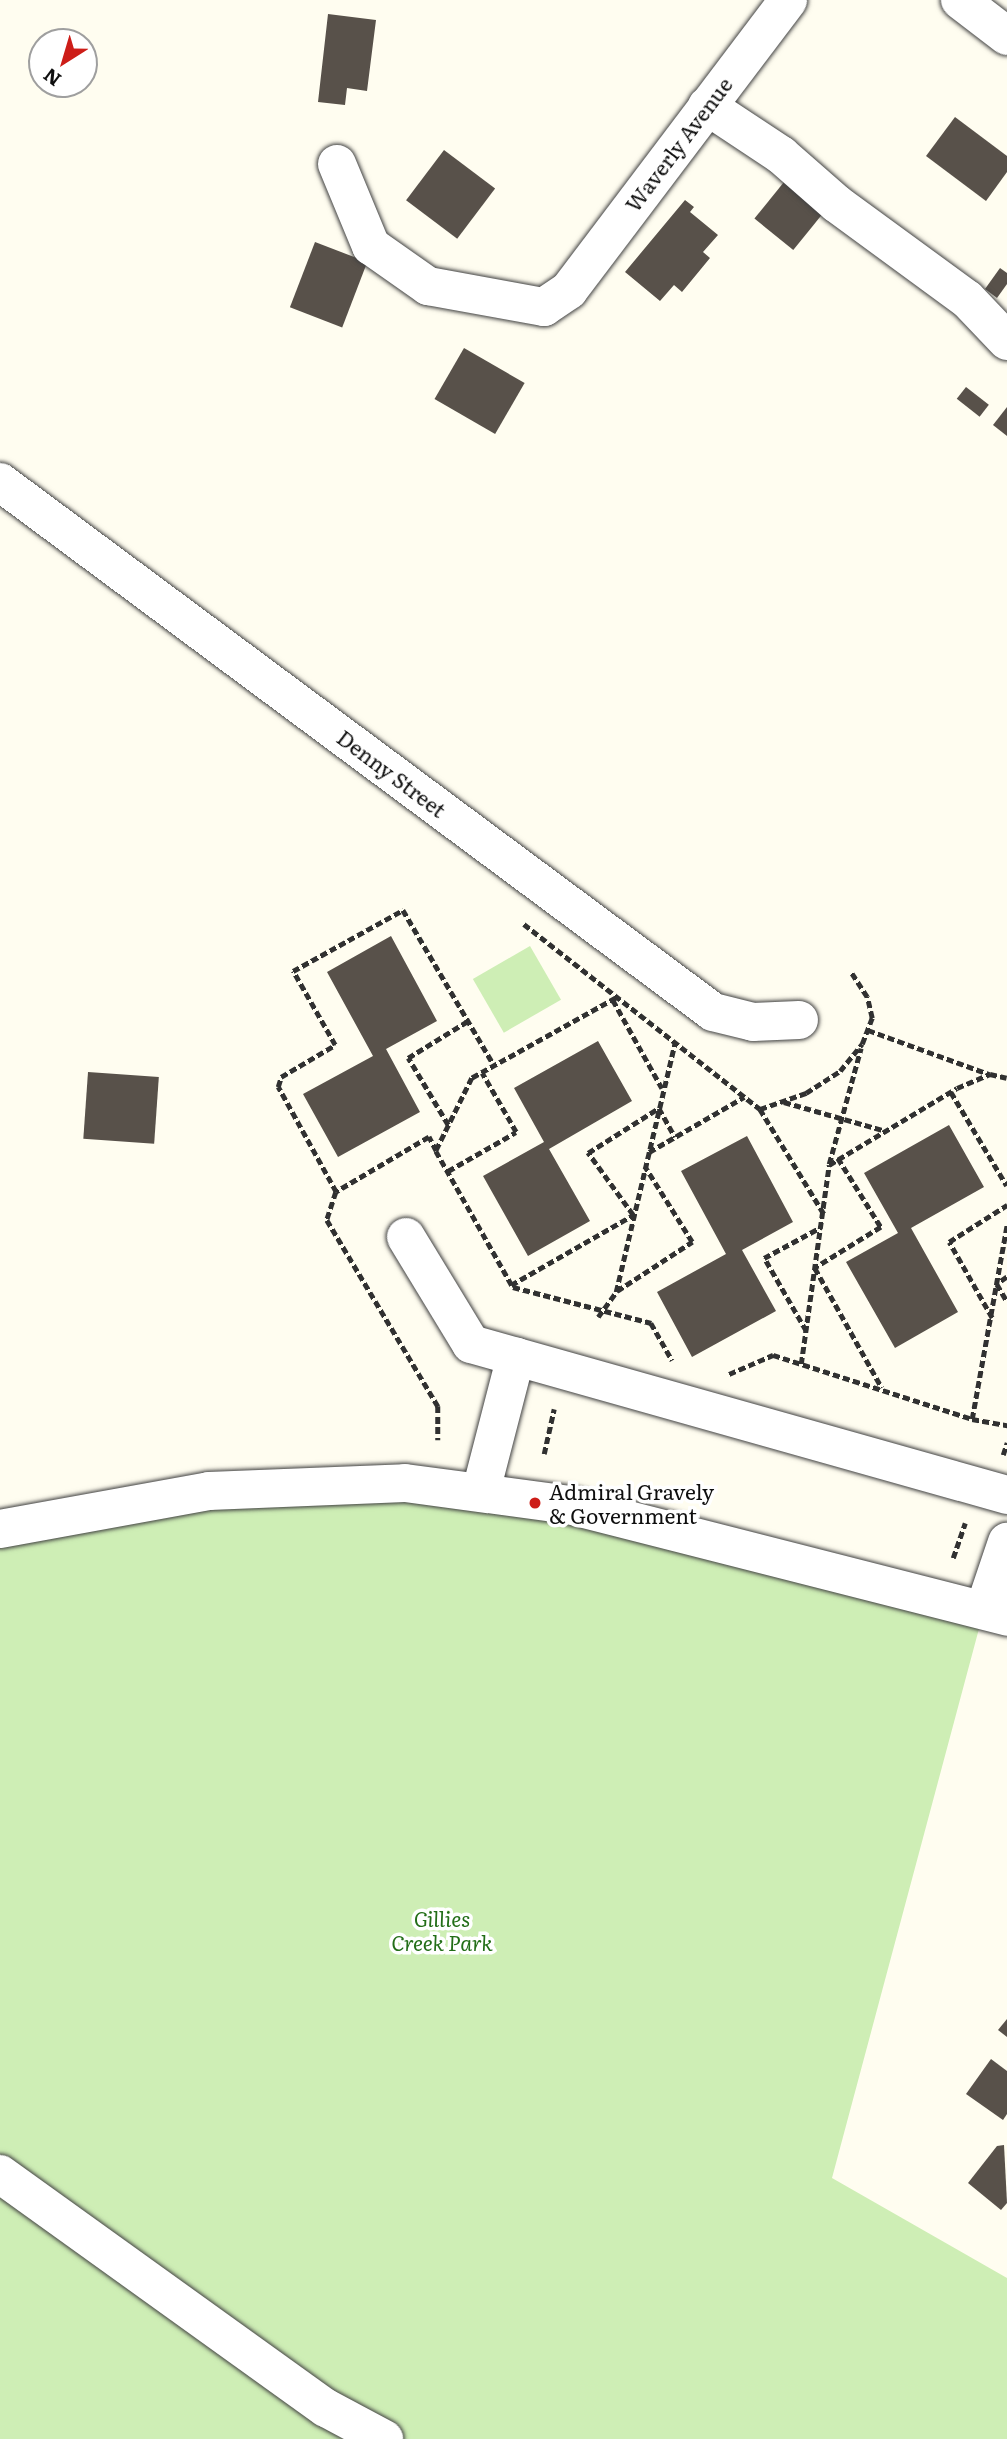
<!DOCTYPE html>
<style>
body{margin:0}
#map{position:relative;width:1007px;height:2439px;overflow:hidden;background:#fffdf0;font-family:Literata,serif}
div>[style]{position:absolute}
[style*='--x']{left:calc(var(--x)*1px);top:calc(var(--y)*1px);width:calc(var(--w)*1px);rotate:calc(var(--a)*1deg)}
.green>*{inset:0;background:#ceeeb5;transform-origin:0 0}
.building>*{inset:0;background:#58514a;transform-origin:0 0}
.path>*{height:4.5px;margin-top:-2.25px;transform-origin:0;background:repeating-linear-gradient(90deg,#313131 0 7px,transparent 0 10.5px)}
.roads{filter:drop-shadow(0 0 2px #424242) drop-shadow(0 0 2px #424242)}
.minor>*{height:38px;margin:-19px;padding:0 19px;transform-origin:19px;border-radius:19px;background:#fff}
.dots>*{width:19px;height:19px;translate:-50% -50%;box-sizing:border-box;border:4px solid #fff;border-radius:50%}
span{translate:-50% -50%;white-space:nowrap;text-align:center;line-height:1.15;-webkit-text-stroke:7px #fff;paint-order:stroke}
.street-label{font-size:21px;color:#0f0f0f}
.poi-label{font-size:21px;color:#0f0f0f}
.left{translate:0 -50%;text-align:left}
.park-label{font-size:21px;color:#236e18;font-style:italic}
.north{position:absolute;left:28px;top:28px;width:70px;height:70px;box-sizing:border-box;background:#fff;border:2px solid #9f9f9f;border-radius:50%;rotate:217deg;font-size:19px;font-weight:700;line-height:28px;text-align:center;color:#0f0f0f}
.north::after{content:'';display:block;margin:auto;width:24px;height:32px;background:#cd1d18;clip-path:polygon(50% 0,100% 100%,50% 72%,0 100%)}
</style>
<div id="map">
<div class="green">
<i style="left:530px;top:946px;width:62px;height:66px;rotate:60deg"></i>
<i style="clip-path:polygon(405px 1483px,984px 1610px,832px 2178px,1007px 2278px,1007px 2439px,0 2439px,0 1529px)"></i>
</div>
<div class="building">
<i style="clip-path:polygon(328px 14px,376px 20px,367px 91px,347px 88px,345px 105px,318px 102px)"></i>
<i style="clip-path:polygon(955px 117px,1007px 156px,1007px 172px,986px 201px,926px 156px)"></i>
<i style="left:444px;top:150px;width:64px;height:63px;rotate:37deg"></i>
<i style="left:784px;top:182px;width:50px;height:47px;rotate:39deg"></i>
<i style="clip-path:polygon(685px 200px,694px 207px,690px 212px,718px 235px,703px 252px,710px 258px,682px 292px,674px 285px,660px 301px,625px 272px)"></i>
<i style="left:315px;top:242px;width:56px;height:70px;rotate:21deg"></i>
<i style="clip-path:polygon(1000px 268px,1007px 273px,1007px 284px,997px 298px,985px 289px)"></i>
<i style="left:464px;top:348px;width:70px;height:59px;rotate:30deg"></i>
<i style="left:966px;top:387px;width:29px;height:15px;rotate:38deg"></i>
<i style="clip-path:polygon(1007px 407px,1007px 436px,993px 425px)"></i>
<i style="clip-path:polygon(391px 936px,437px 1021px,386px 1049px,420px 1112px,338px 1157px,303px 1094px,373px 1056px,327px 972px)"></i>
<i style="clip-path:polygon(598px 1041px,632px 1101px,549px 1149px,590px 1221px,528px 1256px,483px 1176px,544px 1142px,514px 1088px)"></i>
<i style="left:88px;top:1072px;width:71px;height:67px;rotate:4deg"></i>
<i style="clip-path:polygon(949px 1125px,984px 1187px,911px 1228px,958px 1312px,895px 1348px,846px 1262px,898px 1233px,864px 1173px)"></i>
<i style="clip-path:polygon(747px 1136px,793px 1222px,742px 1250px,776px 1311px,692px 1357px,657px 1292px,726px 1254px,681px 1171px)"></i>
<i style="clip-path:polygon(1007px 2019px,1007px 2037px,998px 2030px)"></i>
<i style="clip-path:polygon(991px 2059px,1007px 2071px,1007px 2114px,1003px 2120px,966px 2094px)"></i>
<i style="clip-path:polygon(1004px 2145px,1007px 2203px,1001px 2210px,968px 2183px,997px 2146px)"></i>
</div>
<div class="path">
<i style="--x:524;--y:924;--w:300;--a:38.1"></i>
<i style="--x:760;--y:1109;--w:123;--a:58.6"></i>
<i style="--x:616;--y:998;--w:165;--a:150.9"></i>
<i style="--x:472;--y:1078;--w:81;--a:116.3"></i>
<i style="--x:436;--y:1151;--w:156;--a:60.5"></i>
<i style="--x:513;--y:1287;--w:143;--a:14.6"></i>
<i style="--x:651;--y:1323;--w:43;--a:60.4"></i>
<i style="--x:613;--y:1000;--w:101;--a:60.9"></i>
<i style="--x:868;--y:1030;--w:129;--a:20"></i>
<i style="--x:951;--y:1092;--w:109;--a:59.2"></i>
<i style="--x:784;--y:1102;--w:103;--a:15.8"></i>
<i style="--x:760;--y:1109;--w:49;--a:-19.2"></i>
<i style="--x:806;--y:1093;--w:40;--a:-32.9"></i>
<i style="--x:840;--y:1071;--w:35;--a:-51"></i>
<i style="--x:862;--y:1044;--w:28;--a:-69"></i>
<i style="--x:872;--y:1018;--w:22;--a:-103"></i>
<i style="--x:867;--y:997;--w:31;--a:-123"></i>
<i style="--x:448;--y:1125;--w:78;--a:-120.8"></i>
<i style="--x:408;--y:1058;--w:70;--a:-31.7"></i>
<i style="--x:436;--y:1151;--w:16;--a:-117"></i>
<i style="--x:429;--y:1137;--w:108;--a:149.4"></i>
<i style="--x:336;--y:1192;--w:29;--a:108"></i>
<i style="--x:327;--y:1220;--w:217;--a:59.2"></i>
<i style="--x:438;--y:1406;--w:34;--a:90"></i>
<i style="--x:649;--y:1152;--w:110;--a:-30.1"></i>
<i style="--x:838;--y:1158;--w:81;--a:58.1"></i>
<i style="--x:881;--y:1227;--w:78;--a:148.2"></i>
<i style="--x:815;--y:1268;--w:137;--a:60.8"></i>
<i style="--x:829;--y:1164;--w:120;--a:-74.6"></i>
<i style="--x:448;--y:1171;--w:78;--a:-29.8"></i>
<i style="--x:516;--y:1132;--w:68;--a:-120"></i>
<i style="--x:336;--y:1192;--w:120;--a:-118.9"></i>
<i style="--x:278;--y:1087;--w:10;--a:-73"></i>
<i style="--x:281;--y:1077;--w:63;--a:-30.7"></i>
<i style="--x:335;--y:1045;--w:85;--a:-119.6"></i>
<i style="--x:293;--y:971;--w:126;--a:-29"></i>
<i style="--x:403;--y:910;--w:180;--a:59.6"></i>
<i style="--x:1007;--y:1277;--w:12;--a:145"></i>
<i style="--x:997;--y:1284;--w:20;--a:60"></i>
<i style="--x:511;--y:1285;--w:141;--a:-29.8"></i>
<i style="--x:633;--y:1215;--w:77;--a:-126"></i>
<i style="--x:588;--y:1153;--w:84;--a:-32.4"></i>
<i style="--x:659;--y:1108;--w:33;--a:61"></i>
<i style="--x:617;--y:1291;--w:90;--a:-33.2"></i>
<i style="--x:692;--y:1242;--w:89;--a:-122.1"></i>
<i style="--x:598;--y:1317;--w:31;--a:-54"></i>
<i style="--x:616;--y:1292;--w:256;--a:-76.7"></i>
<i style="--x:992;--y:1318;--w:87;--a:-119.5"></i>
<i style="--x:949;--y:1242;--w:69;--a:-32.5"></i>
<i style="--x:806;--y:1331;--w:84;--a:-119.9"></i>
<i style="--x:764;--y:1258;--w:65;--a:-28.5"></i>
<i style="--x:801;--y:1364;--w:201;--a:-82"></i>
<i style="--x:829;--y:1165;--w:149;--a:-31"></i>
<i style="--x:957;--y:1088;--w:36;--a:-23"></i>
<i style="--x:990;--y:1074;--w:17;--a:13"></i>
<i style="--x:729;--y:1374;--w:48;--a:-23.4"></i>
<i style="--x:773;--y:1355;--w:209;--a:17.8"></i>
<i style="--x:972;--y:1419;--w:36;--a:10"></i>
<i style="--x:972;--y:1419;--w:197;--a:-79.8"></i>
<i style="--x:544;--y:1454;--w:46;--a:-77.5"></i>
<i style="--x:1003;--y:1455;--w:13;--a:-72"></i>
<i style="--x:953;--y:1558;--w:37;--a:-71"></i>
</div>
<div class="roads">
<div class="minor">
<i style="--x:960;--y:0;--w:59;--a:37.5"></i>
<i style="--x:707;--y:106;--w:89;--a:33.5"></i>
<i style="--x:781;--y:155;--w:74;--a:41.2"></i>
<i style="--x:837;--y:204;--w:161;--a:36.2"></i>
<i style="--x:967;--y:299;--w:58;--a:46.4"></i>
<i style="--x:337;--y:164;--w:89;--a:67.5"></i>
<i style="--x:371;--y:246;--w:70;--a:35.1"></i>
<i style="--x:428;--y:286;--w:118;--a:10.3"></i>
<i style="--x:544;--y:307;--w:30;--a:-34"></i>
<i style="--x:569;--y:290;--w:363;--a:-52.9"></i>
<i style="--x:0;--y:482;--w:888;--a:36.62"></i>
<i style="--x:713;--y:1012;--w:41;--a:14"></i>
<i style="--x:753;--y:1022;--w:46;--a:-2.5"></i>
<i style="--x:406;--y:1237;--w:125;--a:58.7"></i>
<i style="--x:471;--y:1344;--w:557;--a:15.73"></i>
<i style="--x:481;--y:1491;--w:139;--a:-75.5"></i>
<i style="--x:0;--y:1529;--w:212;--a:-10.3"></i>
<i style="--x:209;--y:1491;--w:196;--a:-2.3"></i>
<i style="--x:405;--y:1483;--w:165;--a:7.6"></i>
<i style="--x:569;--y:1505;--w:452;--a:14.3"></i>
<i style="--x:984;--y:1610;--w:72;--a:-71.3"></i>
<i style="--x:0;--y:2174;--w:401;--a:35.7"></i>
<i style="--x:326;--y:2408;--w:66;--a:28.1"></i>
</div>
</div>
<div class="dots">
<i style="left:535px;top:1503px;background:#cd1d18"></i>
</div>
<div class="street-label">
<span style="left:678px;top:144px;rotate:-53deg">Waverly Avenue</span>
<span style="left:392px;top:773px;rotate:37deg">Denny Street</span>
</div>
<div class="poi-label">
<span class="left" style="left:549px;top:1503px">Admiral Gravely<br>&amp; Government</span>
</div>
<div class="park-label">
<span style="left:442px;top:1930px">Gillies<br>Creek Park</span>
</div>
<div class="north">N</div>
</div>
